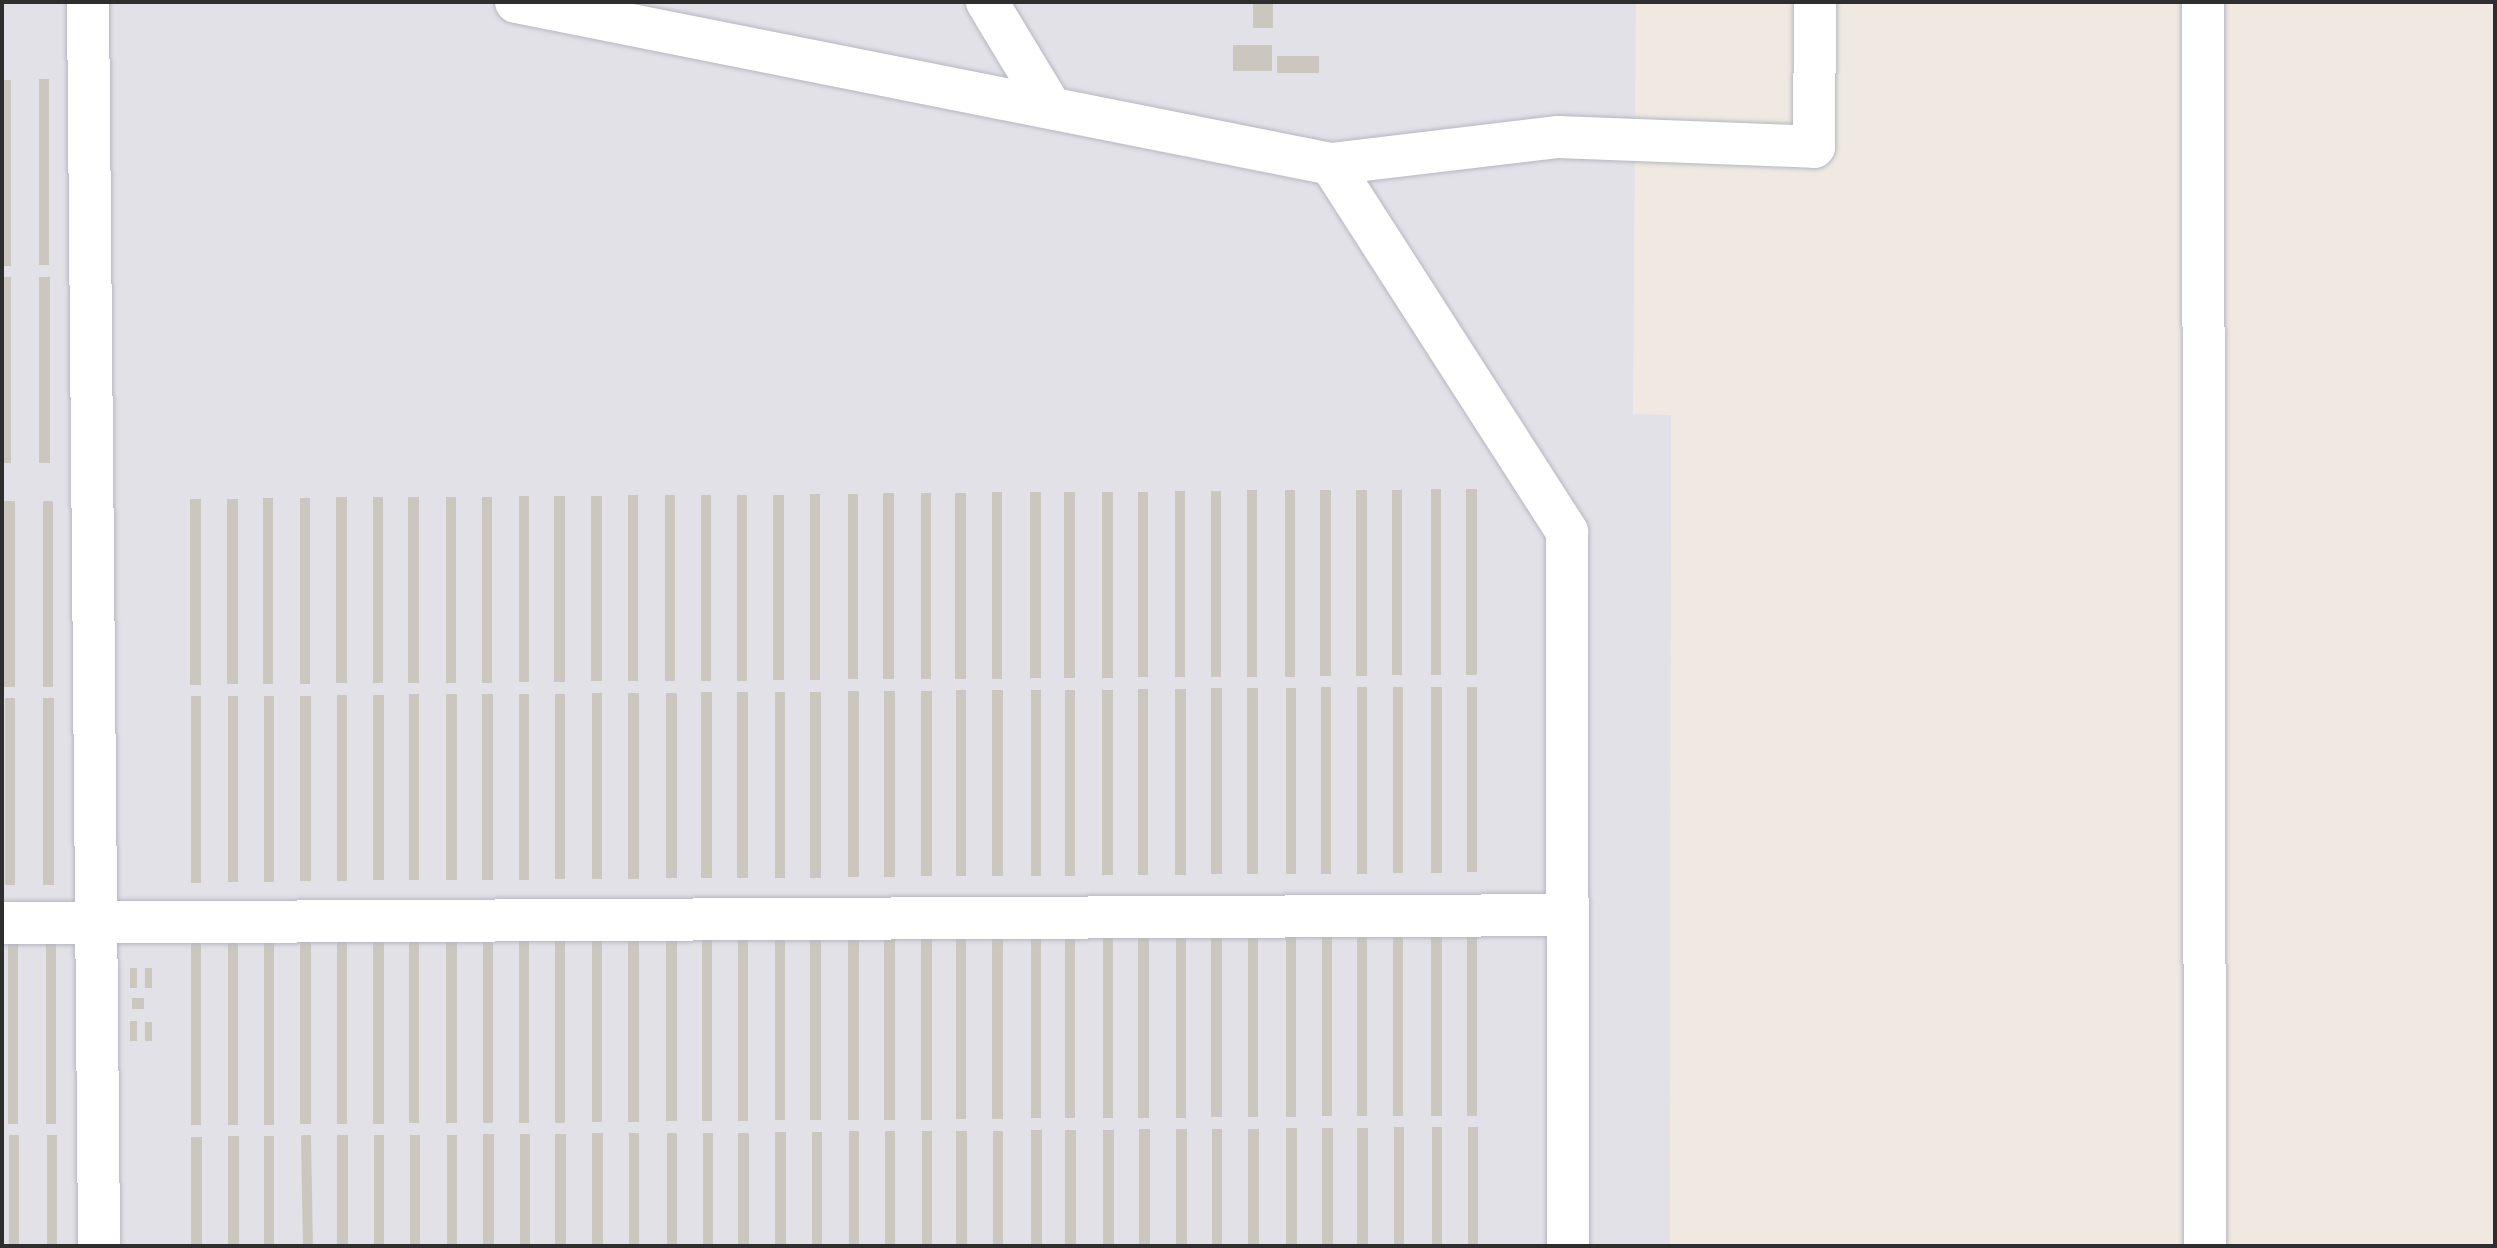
<!DOCTYPE html>
<style>
body{margin:0}
#map{position:relative;width:2497px;height:1248px;overflow:hidden;background:#efe9e1;font-family:"Roboto Condensed",sans-serif}
div>[style]{position:absolute}
[style*='--x']{left:calc(var(--x)*1px);top:calc(var(--y)*1px);width:calc(var(--w)*1px);rotate:calc(var(--a)*1deg)}
.industrial>*{inset:0;background:#e3e1e8}
.building>*{inset:0;background:#cbc7bf;transform-origin:0 0}
.roads{filter:drop-shadow(0 0 2px #b4b7c1) drop-shadow(0 0 2px #b4b7c1)}
.minor>*{height:42px;margin:-21px;padding:0 21px;transform-origin:21px;border-radius:21px;background:#fff}
span{translate:-50% -50%;white-space:nowrap;text-align:center;line-height:1.15;-webkit-text-stroke:6px #fff;paint-order:stroke}
.frame{position:absolute;inset:0;border:4px solid #2e2e2e;pointer-events:none}
</style>
<div id="map">
<div class="industrial">
<i style="clip-path:polygon(2px 2px,1636px 2px,1633px 414px,1671px 415px,1670px 1246px,2px 1246px)"></i>
</div>
<div class="building">
<i style="left:1253px;top:2px;width:20px;height:26px"></i>
<i style="left:1233px;top:45px;width:39px;height:26px"></i>
<i style="left:1277px;top:56px;width:42px;height:17px"></i>
<i style="left:39px;top:79px;width:10px;height:186px"></i>
<i style="left:2px;top:80px;width:9px;height:186px"></i>
<i style="left:11px;top:277px;width:186px;height:9px;rotate:90deg"></i>
<i style="left:39px;top:277px;width:11px;height:186px"></i>
<i style="left:1431px;top:489px;width:10px;height:186px"></i>
<i style="left:1466px;top:489px;width:11px;height:186px"></i>
<i style="left:1247px;top:490px;width:10px;height:187px"></i>
<i style="left:1285px;top:490px;width:10px;height:187px"></i>
<i style="left:1320px;top:490px;width:11px;height:186px"></i>
<i style="left:1356px;top:490px;width:11px;height:186px"></i>
<i style="left:1392px;top:490px;width:10px;height:185px"></i>
<i style="left:1175px;top:491px;width:10px;height:186px"></i>
<i style="left:1211px;top:491px;width:10px;height:186px"></i>
<i style="left:992px;top:492px;width:10px;height:187px"></i>
<i style="left:1030px;top:492px;width:11px;height:186px"></i>
<i style="left:1064px;top:492px;width:11px;height:186px"></i>
<i style="left:1102px;top:492px;width:11px;height:186px"></i>
<i style="left:1138px;top:492px;width:10px;height:185px"></i>
<i style="left:883px;top:493px;width:11px;height:186px"></i>
<i style="left:921px;top:493px;width:10px;height:186px"></i>
<i style="left:955px;top:493px;width:11px;height:186px"></i>
<i style="left:810px;top:494px;width:10px;height:186px"></i>
<i style="left:848px;top:494px;width:10px;height:185px"></i>
<i style="left:628px;top:495px;width:10px;height:186px"></i>
<i style="left:665px;top:495px;width:10px;height:186px"></i>
<i style="left:701px;top:495px;width:10px;height:186px"></i>
<i style="left:737px;top:495px;width:10px;height:186px"></i>
<i style="left:773px;top:495px;width:11px;height:185px"></i>
<i style="left:519px;top:496px;width:10px;height:186px"></i>
<i style="left:554px;top:496px;width:11px;height:186px"></i>
<i style="left:591px;top:496px;width:11px;height:185px"></i>
<i style="left:347px;top:497px;width:186px;height:11px;rotate:90deg"></i>
<i style="left:373px;top:497px;width:10px;height:186px"></i>
<i style="left:408px;top:497px;width:11px;height:186px"></i>
<i style="left:446px;top:497px;width:10px;height:186px"></i>
<i style="left:482px;top:497px;width:10px;height:186px"></i>
<i style="left:263px;top:498px;width:10px;height:186px"></i>
<i style="left:300px;top:498px;width:10px;height:186px"></i>
<i style="left:190px;top:499px;width:11px;height:186px"></i>
<i style="left:227px;top:499px;width:11px;height:185px"></i>
<i style="left:4px;top:501px;width:11px;height:186px"></i>
<i style="left:43px;top:501px;width:10px;height:186px"></i>
<i style="left:1321px;top:687px;width:10px;height:187px"></i>
<i style="left:1357px;top:687px;width:10px;height:187px"></i>
<i style="left:1393px;top:687px;width:10px;height:186px"></i>
<i style="left:1431px;top:687px;width:11px;height:186px"></i>
<i style="left:1467px;top:687px;width:10px;height:185px"></i>
<i style="left:1222px;top:688px;width:186px;height:11px;rotate:90deg"></i>
<i style="left:1247px;top:688px;width:11px;height:186px"></i>
<i style="left:1286px;top:688px;width:10px;height:186px"></i>
<i style="left:1138px;top:689px;width:10px;height:186px"></i>
<i style="left:1175px;top:689px;width:11px;height:186px"></i>
<i style="left:956px;top:690px;width:10px;height:186px"></i>
<i style="left:992px;top:690px;width:11px;height:186px"></i>
<i style="left:1031px;top:690px;width:10px;height:186px"></i>
<i style="left:1065px;top:690px;width:10px;height:186px"></i>
<i style="left:1102px;top:690px;width:11px;height:185px"></i>
<i style="left:859px;top:691px;width:186px;height:11px;rotate:90deg"></i>
<i style="left:884px;top:691px;width:11px;height:186px"></i>
<i style="left:921px;top:691px;width:11px;height:185px"></i>
<i style="left:701px;top:692px;width:11px;height:186px"></i>
<i style="left:737px;top:692px;width:11px;height:186px"></i>
<i style="left:775px;top:692px;width:10px;height:186px"></i>
<i style="left:810px;top:692px;width:11px;height:186px"></i>
<i style="left:592px;top:693px;width:10px;height:186px"></i>
<i style="left:628px;top:693px;width:11px;height:186px"></i>
<i style="left:666px;top:693px;width:11px;height:185px"></i>
<i style="left:409px;top:694px;width:10px;height:186px"></i>
<i style="left:446px;top:694px;width:11px;height:186px"></i>
<i style="left:482px;top:694px;width:11px;height:186px"></i>
<i style="left:519px;top:694px;width:10px;height:186px"></i>
<i style="left:555px;top:694px;width:10px;height:185px"></i>
<i style="left:337px;top:695px;width:10px;height:186px"></i>
<i style="left:373px;top:695px;width:11px;height:185px"></i>
<i style="left:191px;top:696px;width:10px;height:187px"></i>
<i style="left:228px;top:696px;width:10px;height:186px"></i>
<i style="left:264px;top:696px;width:10px;height:186px"></i>
<i style="left:300px;top:696px;width:11px;height:185px"></i>
<i style="left:15px;top:698px;width:187px;height:10px;rotate:90deg"></i>
<i style="left:43px;top:698px;width:11px;height:187px"></i>
<i style="left:1322px;top:930px;width:10px;height:186px"></i>
<i style="left:1357px;top:930px;width:10px;height:186px"></i>
<i style="left:1393px;top:930px;width:10px;height:186px"></i>
<i style="left:1431px;top:930px;width:11px;height:186px"></i>
<i style="left:1467px;top:930px;width:10px;height:186px"></i>
<i style="left:1248px;top:931px;width:10px;height:186px"></i>
<i style="left:1286px;top:931px;width:10px;height:186px"></i>
<i style="left:1065px;top:932px;width:10px;height:186px"></i>
<i style="left:1103px;top:932px;width:10px;height:186px"></i>
<i style="left:1138px;top:932px;width:11px;height:186px"></i>
<i style="left:1176px;top:932px;width:10px;height:186px"></i>
<i style="left:1211px;top:932px;width:11px;height:185px"></i>
<i style="left:966px;top:933px;width:186px;height:10px;rotate:90deg"></i>
<i style="left:992px;top:933px;width:11px;height:186px"></i>
<i style="left:1031px;top:933px;width:10px;height:185px"></i>
<i style="left:785px;top:934px;width:186px;height:10px;rotate:90deg"></i>
<i style="left:810px;top:934px;width:11px;height:186px"></i>
<i style="left:848px;top:934px;width:11px;height:186px"></i>
<i style="left:884px;top:934px;width:11px;height:186px"></i>
<i style="left:921px;top:934px;width:11px;height:186px"></i>
<i style="left:702px;top:935px;width:10px;height:186px"></i>
<i style="left:738px;top:935px;width:10px;height:186px"></i>
<i style="left:519px;top:936px;width:10px;height:187px"></i>
<i style="left:555px;top:936px;width:10px;height:187px"></i>
<i style="left:592px;top:936px;width:10px;height:186px"></i>
<i style="left:628px;top:936px;width:11px;height:186px"></i>
<i style="left:666px;top:936px;width:11px;height:185px"></i>
<i style="left:419px;top:937px;width:186px;height:10px;rotate:90deg"></i>
<i style="left:446px;top:937px;width:11px;height:186px"></i>
<i style="left:483px;top:937px;width:10px;height:186px"></i>
<i style="left:8px;top:938px;width:10px;height:186px"></i>
<i style="left:46px;top:938px;width:10px;height:186px"></i>
<i style="left:238px;top:938px;width:187px;height:10px;rotate:90deg"></i>
<i style="left:264px;top:938px;width:10px;height:187px"></i>
<i style="left:300px;top:938px;width:11px;height:186px"></i>
<i style="left:337px;top:938px;width:10px;height:186px"></i>
<i style="left:373px;top:938px;width:11px;height:186px"></i>
<i style="left:191px;top:939px;width:10px;height:186px"></i>
<i style="left:130px;top:968px;width:7px;height:20px"></i>
<i style="left:145px;top:968px;width:7px;height:20px"></i>
<i style="left:132px;top:998px;width:12px;height:11px"></i>
<i style="left:130px;top:1021px;width:7px;height:20px"></i>
<i style="left:145px;top:1022px;width:7px;height:19px"></i>
<i style="left:1394px;top:1127px;width:10px;height:119px"></i>
<i style="left:1432px;top:1127px;width:10px;height:119px"></i>
<i style="left:1468px;top:1127px;width:10px;height:119px"></i>
<i style="left:1297px;top:1128px;width:118px;height:11px;rotate:90deg"></i>
<i style="left:1322px;top:1128px;width:11px;height:118px"></i>
<i style="left:1357px;top:1128px;width:11px;height:118px"></i>
<i style="left:1139px;top:1129px;width:11px;height:117px"></i>
<i style="left:1176px;top:1129px;width:11px;height:117px"></i>
<i style="left:1212px;top:1129px;width:10px;height:117px"></i>
<i style="left:1248px;top:1129px;width:11px;height:117px"></i>
<i style="left:1031px;top:1130px;width:11px;height:116px"></i>
<i style="left:1065px;top:1130px;width:11px;height:116px"></i>
<i style="left:1103px;top:1130px;width:11px;height:116px"></i>
<i style="left:849px;top:1131px;width:10px;height:115px"></i>
<i style="left:885px;top:1131px;width:10px;height:115px"></i>
<i style="left:922px;top:1131px;width:10px;height:115px"></i>
<i style="left:956px;top:1131px;width:11px;height:115px"></i>
<i style="left:993px;top:1131px;width:10px;height:115px"></i>
<i style="left:775px;top:1132px;width:11px;height:114px"></i>
<i style="left:812px;top:1132px;width:10px;height:114px"></i>
<i style="left:592px;top:1133px;width:11px;height:113px"></i>
<i style="left:629px;top:1133px;width:10px;height:113px"></i>
<i style="left:667px;top:1133px;width:10px;height:113px"></i>
<i style="left:703px;top:1133px;width:10px;height:113px"></i>
<i style="left:738px;top:1133px;width:11px;height:113px"></i>
<i style="left:494px;top:1134px;width:112px;height:11px;rotate:90deg"></i>
<i style="left:520px;top:1134px;width:10px;height:112px"></i>
<i style="left:555px;top:1134px;width:11px;height:112px"></i>
<i style="left:9px;top:1135px;width:10px;height:111px"></i>
<i style="left:47px;top:1135px;width:10px;height:111px"></i>
<i style="left:311px;top:1135px;width:111px;height:10px;rotate:89deg"></i>
<i style="left:337px;top:1135px;width:11px;height:111px"></i>
<i style="left:374px;top:1135px;width:10px;height:111px"></i>
<i style="left:410px;top:1135px;width:10px;height:111px"></i>
<i style="left:447px;top:1135px;width:10px;height:111px"></i>
<i style="left:228px;top:1136px;width:11px;height:110px"></i>
<i style="left:264px;top:1136px;width:10px;height:110px"></i>
<i style="left:191px;top:1137px;width:11px;height:109px"></i>
</div>
<div class="roads">
<div class="minor">
<i style="--x:88;--y:2;--w:1244;--a:89.49"></i>
<i style="--x:516;--y:2;--w:831;--a:11.24"></i>
<i style="--x:1331;--y:164;--w:229;--a:-6.8"></i>
<i style="--x:1558;--y:137;--w:256;--a:2.2"></i>
<i style="--x:1814;--y:147;--w:145;--a:-89.6"></i>
<i style="--x:987;--y:2;--w:124;--a:58.9"></i>
<i style="--x:2203;--y:2;--w:1244;--a:89.91"></i>
<i style="--x:1331;--y:164;--w:437;--a:57.3"></i>
<i style="--x:1567;--y:532;--w:714;--a:89.92"></i>
<i style="--x:2;--y:923;--w:1566;--a:-0.29"></i>
</div>
</div>
<div class="frame"></div>
</div>
